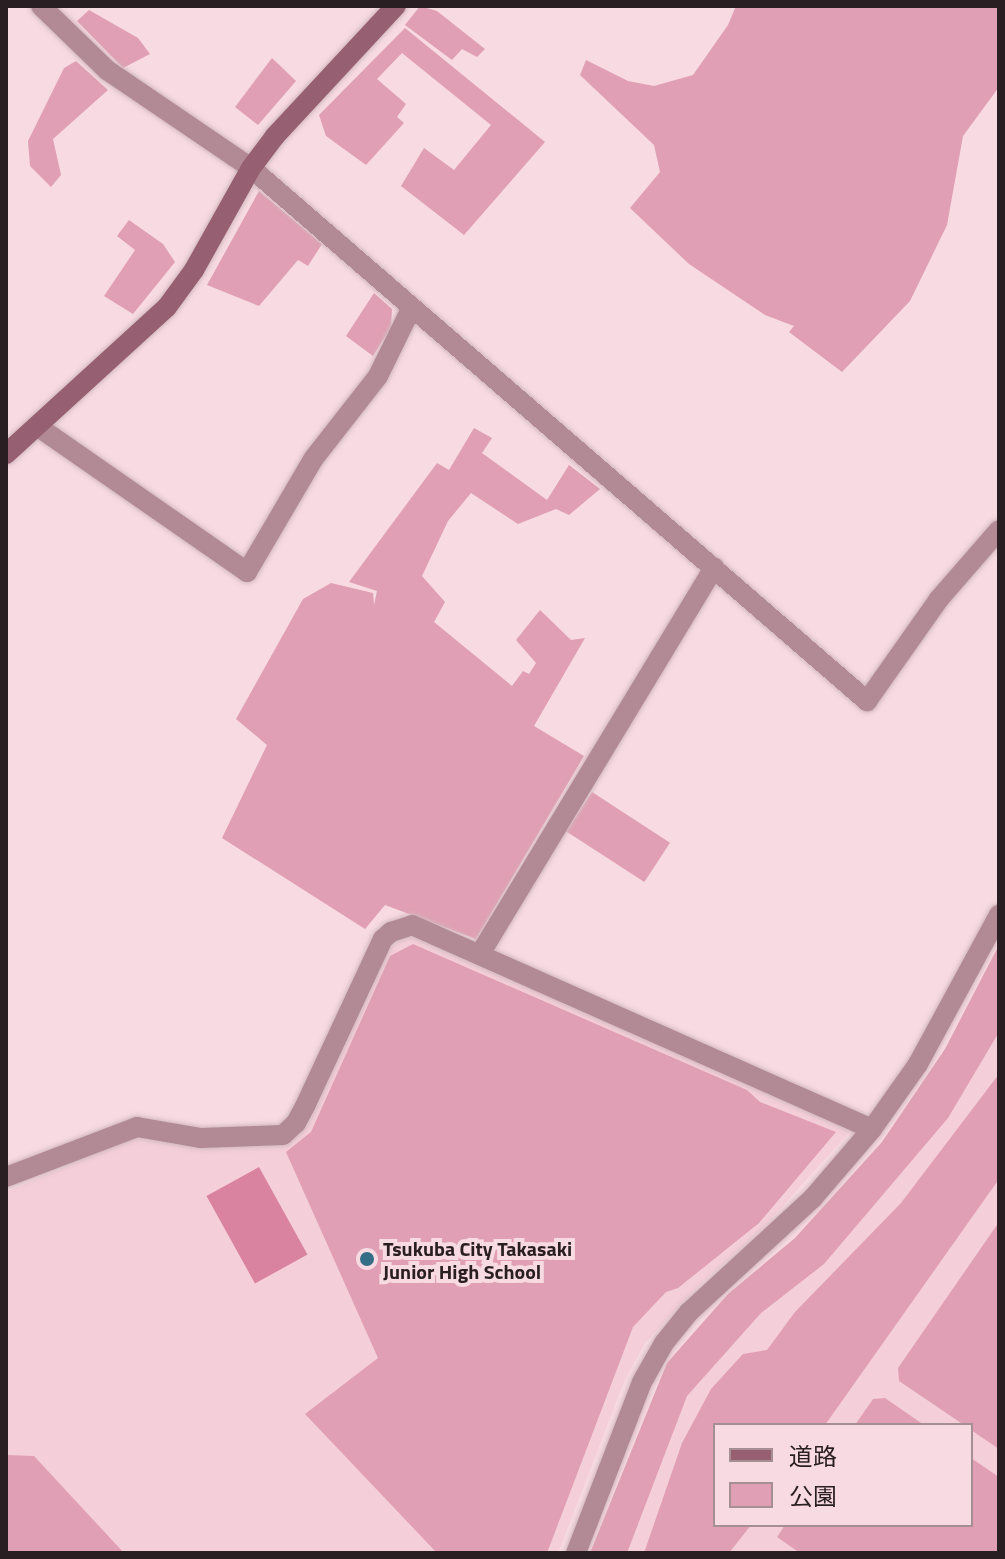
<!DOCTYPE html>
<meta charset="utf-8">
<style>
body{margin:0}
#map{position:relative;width:1005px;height:1559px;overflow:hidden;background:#f7dae2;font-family:"Titillium Web","Noto Sans JP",sans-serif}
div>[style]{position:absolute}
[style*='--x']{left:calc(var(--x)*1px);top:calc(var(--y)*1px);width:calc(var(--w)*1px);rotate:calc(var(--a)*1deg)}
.built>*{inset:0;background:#f4ced9}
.green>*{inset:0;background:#e09fb4;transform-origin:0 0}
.water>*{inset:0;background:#da83a1;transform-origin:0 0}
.roads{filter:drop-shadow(0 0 2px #d2b8bf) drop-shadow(0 0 2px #d2b8bf)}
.street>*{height:20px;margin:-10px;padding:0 10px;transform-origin:10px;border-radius:10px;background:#b28a96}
.secondary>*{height:20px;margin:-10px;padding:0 10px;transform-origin:10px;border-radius:10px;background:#975f72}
.dots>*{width:22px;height:22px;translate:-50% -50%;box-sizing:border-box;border:4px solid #f7dae2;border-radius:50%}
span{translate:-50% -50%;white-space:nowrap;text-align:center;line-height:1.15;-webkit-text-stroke:8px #f7dae2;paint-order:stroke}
.poi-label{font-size:20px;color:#291e21;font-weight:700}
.left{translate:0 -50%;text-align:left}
.frame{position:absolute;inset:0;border:8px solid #291e21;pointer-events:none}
.legend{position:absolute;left:713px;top:1423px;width:260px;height:104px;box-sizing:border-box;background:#f7dae2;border:2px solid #a58f95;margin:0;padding:10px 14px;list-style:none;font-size:24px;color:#291e21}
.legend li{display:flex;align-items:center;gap:16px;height:40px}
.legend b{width:40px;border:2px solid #a58f95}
</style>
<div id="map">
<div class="built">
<i style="clip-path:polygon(405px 937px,416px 937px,852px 1129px,763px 1228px,694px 1290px,645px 1343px,625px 1379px,558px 1553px,6px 1553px,6px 1192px,138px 1136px,204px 1148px,283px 1144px,307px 1127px,389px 949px)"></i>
<i style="clip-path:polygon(evenodd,999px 945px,999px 1553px,590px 1553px,667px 1363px,728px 1294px,795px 1238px,882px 1142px,945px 1049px,999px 945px,715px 1425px,971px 1425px,971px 1525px,715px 1525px,715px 1425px)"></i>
</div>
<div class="green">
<i style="clip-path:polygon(420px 6px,437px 11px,485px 49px,477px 57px,462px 49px,452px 60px,405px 25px)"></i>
<i style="clip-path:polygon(736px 6px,999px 6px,999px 87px,963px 136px,947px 225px,910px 301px,842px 372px,789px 332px,794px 326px,765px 315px,689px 264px,630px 208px,660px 172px,654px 145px,580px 75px,586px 60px,628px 81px,654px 86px,693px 75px,728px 25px)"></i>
<i style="clip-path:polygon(89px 10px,138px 38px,150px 54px,123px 68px,77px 21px)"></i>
<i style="clip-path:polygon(405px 28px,545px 142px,464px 235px,401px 186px,424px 148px,454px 170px,491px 125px,402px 53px,377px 79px,406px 104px,397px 117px,404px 123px,366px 165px,326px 136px,319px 115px)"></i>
<i style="clip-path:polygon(272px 58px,296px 81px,258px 125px,235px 107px)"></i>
<i style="clip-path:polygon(76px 61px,108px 90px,53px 139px,61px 175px,51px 187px,30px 166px,28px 141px,64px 68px)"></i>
<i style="clip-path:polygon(259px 191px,322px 244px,308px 266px,298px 260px,259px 306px,207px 285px)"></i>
<i style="clip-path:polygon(129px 220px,163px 244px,175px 262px,133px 314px,104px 296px,135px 250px,117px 236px)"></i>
<i style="clip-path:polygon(374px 293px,392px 309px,391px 327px,373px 356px,346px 336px)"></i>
<i style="clip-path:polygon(474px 428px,492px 438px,482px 453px,547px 500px,569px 465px,600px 489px,569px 515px,556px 509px,518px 524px,471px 493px,448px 521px,422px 576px,445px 602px,434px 622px,512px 686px,523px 671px,529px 674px,536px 663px,516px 640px,540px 610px,571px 640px,585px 638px,534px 726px,584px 756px,476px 939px,385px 905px,365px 929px,222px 838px,267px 745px,236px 719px,303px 599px,331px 583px,373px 593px,374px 605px,377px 591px,349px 582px,437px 463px,449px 470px)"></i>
<i style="left:592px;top:792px;width:93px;height:47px;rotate:33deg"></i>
<i style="clip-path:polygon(413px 944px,747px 1090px,760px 1102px,836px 1132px,759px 1223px,678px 1288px,666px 1292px,633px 1327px,547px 1553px,437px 1553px,305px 1414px,378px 1358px,286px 1152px,311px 1132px,390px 956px)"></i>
<i style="clip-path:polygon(999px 945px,999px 1032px,948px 1118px,824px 1264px,761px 1313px,687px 1396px,627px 1553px,590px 1553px,667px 1363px,728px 1294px,795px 1238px,882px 1142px,945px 1049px)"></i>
<i style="clip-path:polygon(999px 1074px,999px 1179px,825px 1425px,715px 1425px,715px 1525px,751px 1525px,729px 1553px,644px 1553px,682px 1443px,711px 1389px,743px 1354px,767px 1350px,795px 1312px,901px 1203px)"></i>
<i style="clip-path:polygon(999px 1222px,999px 1449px,971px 1430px,971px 1425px,964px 1425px,899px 1381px,898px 1368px)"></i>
<i style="clip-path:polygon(885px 1398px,924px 1425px,855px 1425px,873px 1399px)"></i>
<i style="clip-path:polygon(6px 1455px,34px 1456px,124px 1553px,6px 1553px)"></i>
<i style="clip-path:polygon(971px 1458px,999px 1477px,999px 1553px,800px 1553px,777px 1537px,785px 1525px,971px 1525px)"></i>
</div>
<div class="water">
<i style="left:259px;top:1167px;width:100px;height:60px;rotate:61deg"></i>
</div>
<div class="roads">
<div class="street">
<i style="--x:41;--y:6;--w:92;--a:44.1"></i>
<i style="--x:107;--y:70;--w:174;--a:34.2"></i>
<i style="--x:251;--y:168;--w:815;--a:40.87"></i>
<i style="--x:867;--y:701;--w:125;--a:-54.8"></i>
<i style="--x:939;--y:599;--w:91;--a:-49"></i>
<i style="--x:37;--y:426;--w:256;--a:34.8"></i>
<i style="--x:247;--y:572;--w:132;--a:-59.6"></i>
<i style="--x:314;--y:458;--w:104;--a:-52"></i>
<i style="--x:378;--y:376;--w:75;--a:-63.8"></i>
<i style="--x:480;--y:954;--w:452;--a:-58.8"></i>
<i style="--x:6;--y:1177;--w:140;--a:-20.9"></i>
<i style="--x:137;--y:1127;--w:65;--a:9.8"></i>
<i style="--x:201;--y:1138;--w:82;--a:-2.1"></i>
<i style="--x:283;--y:1135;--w:18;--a:-43"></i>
<i style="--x:296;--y:1123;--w:21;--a:-62"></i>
<i style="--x:306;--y:1104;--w:182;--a:-65"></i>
<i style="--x:383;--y:939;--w:11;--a:-41"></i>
<i style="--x:391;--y:932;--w:22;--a:-18"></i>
<i style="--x:412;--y:925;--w:503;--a:23.92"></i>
<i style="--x:576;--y:1553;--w:183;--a:-68.9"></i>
<i style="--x:642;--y:1382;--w:45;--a:-60.6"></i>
<i style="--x:664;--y:1343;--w:40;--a:-51"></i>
<i style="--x:689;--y:1312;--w:167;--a:-42.6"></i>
<i style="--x:812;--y:1199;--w:92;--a:-49.4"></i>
<i style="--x:872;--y:1129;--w:80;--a:-54.7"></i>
<i style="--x:918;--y:1064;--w:170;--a:-61.5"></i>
</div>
<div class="secondary">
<i style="--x:6;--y:454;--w:218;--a:-42.4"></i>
<i style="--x:167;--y:307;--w:46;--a:-53.9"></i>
<i style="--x:194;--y:270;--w:117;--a:-60.8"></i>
<i style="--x:251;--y:168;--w:40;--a:-53"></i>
<i style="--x:275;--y:136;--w:178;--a:-47.1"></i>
</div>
</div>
<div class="dots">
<i style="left:367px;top:1259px;background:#336d86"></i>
</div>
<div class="poi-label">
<span class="left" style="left:383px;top:1260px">Tsukuba City Takasaki<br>Junior High School</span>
</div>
<div class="frame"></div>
<ul class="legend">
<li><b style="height:10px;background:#975f72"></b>道路</li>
<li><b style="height:22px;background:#e09fb4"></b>公園</li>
</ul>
</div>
